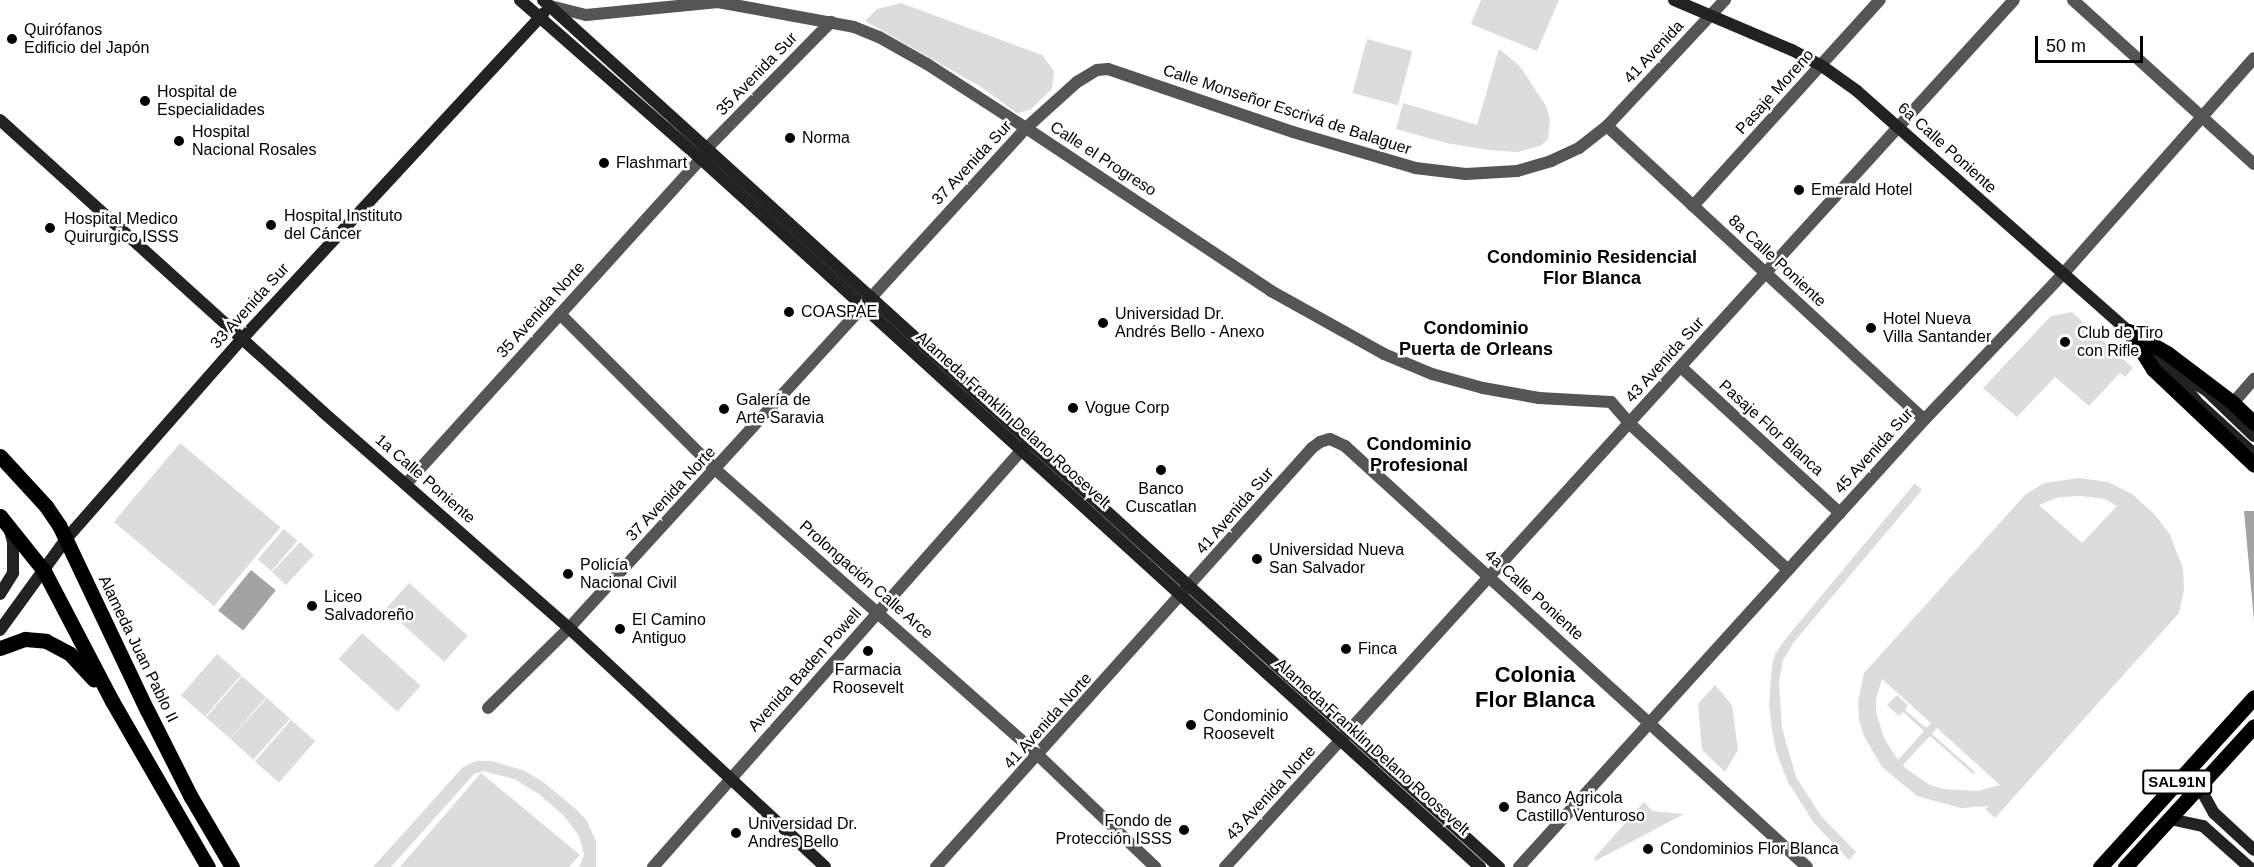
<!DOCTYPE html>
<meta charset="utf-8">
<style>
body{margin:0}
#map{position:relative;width:2254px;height:867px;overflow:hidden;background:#fff;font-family:Arial,sans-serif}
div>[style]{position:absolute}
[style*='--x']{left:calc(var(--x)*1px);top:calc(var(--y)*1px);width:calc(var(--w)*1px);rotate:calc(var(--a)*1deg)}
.green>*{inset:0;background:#dcdcdc;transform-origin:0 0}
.water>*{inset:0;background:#a3a3a3;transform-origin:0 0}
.street>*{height:12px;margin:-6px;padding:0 6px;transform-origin:6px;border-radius:6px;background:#555}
.secondary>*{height:12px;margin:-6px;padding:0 6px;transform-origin:6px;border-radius:6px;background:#222}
.primary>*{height:15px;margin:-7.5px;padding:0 7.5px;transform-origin:7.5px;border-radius:7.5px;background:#000}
.dots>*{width:16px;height:16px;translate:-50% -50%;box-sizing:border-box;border:3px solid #fff;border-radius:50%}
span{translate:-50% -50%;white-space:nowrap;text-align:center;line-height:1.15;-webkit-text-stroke:5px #fff;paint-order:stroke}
.shield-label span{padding:2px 4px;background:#fff;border:2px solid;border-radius:4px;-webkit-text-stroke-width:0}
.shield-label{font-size:15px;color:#000;font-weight:700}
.poi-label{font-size:16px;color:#000}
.left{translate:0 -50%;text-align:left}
.right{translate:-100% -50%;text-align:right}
.street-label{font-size:16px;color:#000}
.neighbourhood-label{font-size:18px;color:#000;font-weight:700}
.district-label{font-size:22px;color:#000;font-weight:700}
.scale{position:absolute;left:2035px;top:36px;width:108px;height:27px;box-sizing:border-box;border:3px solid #000;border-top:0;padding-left:8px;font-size:18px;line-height:21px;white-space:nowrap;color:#000;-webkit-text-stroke:4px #fff;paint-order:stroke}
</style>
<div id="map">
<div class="green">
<i style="clip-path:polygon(1481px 0,1559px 0,1537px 51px,1471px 24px)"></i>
<i style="clip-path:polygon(901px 3px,1042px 55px,1054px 71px,1052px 89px,1030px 110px,1017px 113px,981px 87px,865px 21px,877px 9px)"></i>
<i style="left:1367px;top:39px;width:47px;height:56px;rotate:15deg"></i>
<i style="clip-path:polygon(1499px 49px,1520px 66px,1546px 106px,1550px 120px,1548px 139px,1540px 146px,1517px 152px,1489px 150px,1446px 143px,1396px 129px,1403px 103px,1477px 125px)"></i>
<i style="clip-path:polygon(2072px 312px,2133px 368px,2125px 377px,2120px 373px,2089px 406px,2055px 377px,2017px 417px,1983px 388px,2051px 316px)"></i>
<i style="left:180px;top:443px;width:131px;height:103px;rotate:40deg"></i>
<i style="clip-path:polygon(evenodd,2079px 478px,2108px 482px,2132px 494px,2154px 514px,2169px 533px,2183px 568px,2184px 590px,2179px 613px,1995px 818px,1986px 810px,1988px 806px,1961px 808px,1917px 796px,1882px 767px,1864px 736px,1859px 720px,1858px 702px,1864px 673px,2026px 494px,2044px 483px,2079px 478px,2081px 496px,2105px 499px,2117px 506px,2082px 543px,2039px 505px,2059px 497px,2081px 496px,2079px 478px,1882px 679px,1931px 723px,1926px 728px,1905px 710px,1908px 705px,1897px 695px,1887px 705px,1899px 716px,1903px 712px,1924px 731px,1898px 760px,1884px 738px,1876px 712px,1876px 699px,1882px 679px,2079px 478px,1937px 728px,2000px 785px,1978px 791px,1943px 789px,1930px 785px,1905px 768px,1903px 765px,1930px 736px,1973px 774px,1975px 772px,1932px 734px,1937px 728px)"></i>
<i style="clip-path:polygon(1915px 483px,1922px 490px,1794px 642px,1783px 660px,1779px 683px,1782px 728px,1796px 777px,1821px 816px,1856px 852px,1849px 860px,1814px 823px,1788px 782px,1776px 751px,1772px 730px,1769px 706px,1772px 665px,1775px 654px,1788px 636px)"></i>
<i style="left:284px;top:529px;width:18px;height:40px;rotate:41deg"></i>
<i style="left:300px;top:542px;width:19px;height:41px;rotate:43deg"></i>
<i style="left:409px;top:583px;width:79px;height:35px;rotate:42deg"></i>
<i style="left:362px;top:633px;width:79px;height:35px;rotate:42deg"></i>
<i style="left:217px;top:654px;width:32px;height:55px;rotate:41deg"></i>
<i style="left:242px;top:676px;width:32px;height:55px;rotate:41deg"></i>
<i style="clip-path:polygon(1715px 685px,1732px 705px,1738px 750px,1725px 772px,1702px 750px,1698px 704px)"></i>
<i style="left:267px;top:698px;width:31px;height:55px;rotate:42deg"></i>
<i style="left:291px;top:720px;width:32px;height:55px;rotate:41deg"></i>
<i style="clip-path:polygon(476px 761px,492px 761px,525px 771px,543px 782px,577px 810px,587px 821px,596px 841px,596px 867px,579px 867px,584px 855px,579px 836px,564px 816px,539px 794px,514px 779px,483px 771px,474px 774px,391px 867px,373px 867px,463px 767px)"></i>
<i style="clip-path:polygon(481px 773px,580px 855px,569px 867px,400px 867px)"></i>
<i style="clip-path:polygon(1644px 802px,1652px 811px,1684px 814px,1595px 861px,1595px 857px)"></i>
</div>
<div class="water">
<i style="clip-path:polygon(2244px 511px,2254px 511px,2254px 621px)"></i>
<i style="left:251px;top:570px;width:32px;height:52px;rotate:39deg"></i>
</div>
<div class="street">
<i style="--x:2073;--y:0;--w:244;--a:42.2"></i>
<i style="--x:550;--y:6;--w:37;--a:14"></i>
<i style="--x:586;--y:15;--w:133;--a:-5.6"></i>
<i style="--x:718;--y:2;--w:138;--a:10.4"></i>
<i style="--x:854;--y:27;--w:27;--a:22"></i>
<i style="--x:879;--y:37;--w:55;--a:29.4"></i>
<i style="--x:927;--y:64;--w:118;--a:32.9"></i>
<i style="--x:1026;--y:128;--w:294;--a:33.6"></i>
<i style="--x:1271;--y:291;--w:129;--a:29.1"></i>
<i style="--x:1384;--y:354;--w:52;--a:22.6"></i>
<i style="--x:1432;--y:374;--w:53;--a:15.4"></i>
<i style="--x:1483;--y:388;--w:57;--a:10.1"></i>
<i style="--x:1539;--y:398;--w:72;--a:3.2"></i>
<i style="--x:1611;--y:402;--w:29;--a:49"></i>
<i style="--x:1630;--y:424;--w:215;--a:42.7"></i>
<i style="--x:1607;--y:126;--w:432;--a:42.8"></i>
<i style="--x:707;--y:148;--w:177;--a:-45.5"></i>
<i style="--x:1693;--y:206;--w:278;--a:-47.8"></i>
<i style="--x:560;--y:314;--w:221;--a:45"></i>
<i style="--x:716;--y:470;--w:431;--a:41.5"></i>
<i style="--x:1039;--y:756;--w:161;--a:43.7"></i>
<i style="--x:1681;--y:367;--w:216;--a:42.6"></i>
<i style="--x:2233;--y:403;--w:32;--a:-49"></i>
<i style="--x:406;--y:484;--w:439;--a:-47.8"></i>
<i style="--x:488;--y:708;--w:114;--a:-44.6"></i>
<i style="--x:569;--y:628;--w:677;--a:-47.57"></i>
<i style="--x:1026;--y:128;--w:69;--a:-42"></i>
<i style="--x:1077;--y:82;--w:23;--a:-31"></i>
<i style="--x:1097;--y:70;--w:11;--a:-5"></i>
<i style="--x:1108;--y:69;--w:195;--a:18.8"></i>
<i style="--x:1293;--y:132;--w:127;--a:16.4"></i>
<i style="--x:1415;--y:168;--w:51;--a:6.7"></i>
<i style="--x:1466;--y:174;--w:51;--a:-3.4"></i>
<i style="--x:1517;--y:171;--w:35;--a:-16"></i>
<i style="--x:1551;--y:161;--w:31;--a:-25"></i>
<i style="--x:1579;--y:148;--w:36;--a:-38"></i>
<i style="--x:1607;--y:126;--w:173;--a:-46.9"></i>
<i style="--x:653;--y:867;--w:565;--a:-48.52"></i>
<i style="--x:936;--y:867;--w:563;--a:-48.1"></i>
<i style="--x:1312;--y:448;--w:10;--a:-37"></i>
<i style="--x:1320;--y:442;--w:10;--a:-17"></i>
<i style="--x:1330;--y:439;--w:17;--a:25"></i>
<i style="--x:1345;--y:446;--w:625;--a:42.34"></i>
<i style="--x:1225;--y:867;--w:1172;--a:-47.7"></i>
<i style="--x:1519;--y:867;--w:603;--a:-47.82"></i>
<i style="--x:1924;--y:420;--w:202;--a:-46.4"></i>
<i style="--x:2063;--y:274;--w:288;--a:-48.5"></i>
</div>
<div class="secondary">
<i style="--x:520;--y:0;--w:241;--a:41.3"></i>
<i style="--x:701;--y:159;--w:1053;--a:42.27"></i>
<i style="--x:543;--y:0;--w:1291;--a:42.21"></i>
<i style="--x:1674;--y:0;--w:128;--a:23"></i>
<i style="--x:1792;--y:50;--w:34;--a:28"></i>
<i style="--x:1822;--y:66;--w:43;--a:35.5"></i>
<i style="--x:1857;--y:91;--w:415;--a:41.5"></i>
<i style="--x:2168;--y:366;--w:48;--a:51"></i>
<i style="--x:2198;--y:403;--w:76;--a:42.3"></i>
<i style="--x:0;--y:120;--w:435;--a:42.1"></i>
<i style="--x:323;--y:412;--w:327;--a:41.3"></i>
<i style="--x:569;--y:628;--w:350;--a:43"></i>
<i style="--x:2177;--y:372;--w:36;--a:32"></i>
<i style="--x:2207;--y:391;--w:65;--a:43.8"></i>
<i style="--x:0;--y:594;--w:25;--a:-58"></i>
<i style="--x:13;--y:573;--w:31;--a:-90"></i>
<i style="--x:13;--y:542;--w:11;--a:-105"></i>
<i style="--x:0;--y:630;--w:112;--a:-54"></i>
<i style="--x:66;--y:539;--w:266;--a:-48.7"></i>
<i style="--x:242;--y:339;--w:444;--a:-47.2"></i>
<i style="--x:2200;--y:788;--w:29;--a:61"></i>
<i style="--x:2214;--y:813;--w:54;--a:42.8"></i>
<i style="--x:2170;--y:819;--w:34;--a:12"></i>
<i style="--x:2203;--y:826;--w:62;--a:41.7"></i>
</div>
<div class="primary">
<i style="--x:2129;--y:331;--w:45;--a:57.7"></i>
<i style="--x:2153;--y:369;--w:139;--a:43.5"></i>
<i style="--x:2131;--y:332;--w:42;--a:30.3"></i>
<i style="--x:2167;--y:353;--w:83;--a:37.1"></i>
<i style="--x:2233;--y:403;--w:29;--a:44"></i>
<i style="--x:0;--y:456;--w:68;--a:47.4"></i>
<i style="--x:46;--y:506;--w:23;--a:56"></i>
<i style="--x:59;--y:525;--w:205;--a:64.6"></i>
<i style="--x:147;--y:710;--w:97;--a:63.2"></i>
<i style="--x:191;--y:797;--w:81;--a:59.6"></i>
<i style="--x:0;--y:516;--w:70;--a:51.3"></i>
<i style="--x:44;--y:571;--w:147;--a:62.4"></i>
<i style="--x:112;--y:701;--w:192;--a:60"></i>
<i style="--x:0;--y:648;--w:27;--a:-20"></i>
<i style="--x:25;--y:639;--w:21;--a:5"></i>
<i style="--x:46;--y:641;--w:27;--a:28"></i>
<i style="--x:70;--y:654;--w:35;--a:47"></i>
<i style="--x:2100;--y:867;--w:229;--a:-47.8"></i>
<i style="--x:2125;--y:867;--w:191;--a:-47.5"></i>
</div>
<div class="dots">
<i style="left:12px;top:39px;background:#000"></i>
<i style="left:145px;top:101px;background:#000"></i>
<i style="left:790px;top:138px;background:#000"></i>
<i style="left:179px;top:141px;background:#000"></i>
<i style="left:604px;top:163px;background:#000"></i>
<i style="left:1799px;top:190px;background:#000"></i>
<i style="left:271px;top:225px;background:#000"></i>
<i style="left:50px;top:228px;background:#000"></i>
<i style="left:789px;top:312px;background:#000"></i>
<i style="left:1103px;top:323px;background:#000"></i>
<i style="left:1871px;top:328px;background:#000"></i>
<i style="left:2065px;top:342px;background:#000"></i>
<i style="left:1073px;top:408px;background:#000"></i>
<i style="left:724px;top:409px;background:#000"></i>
<i style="left:1161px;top:470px;background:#000"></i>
<i style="left:1257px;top:559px;background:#000"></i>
<i style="left:568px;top:574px;background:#000"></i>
<i style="left:312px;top:606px;background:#000"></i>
<i style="left:620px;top:629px;background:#000"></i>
<i style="left:1346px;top:649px;background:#000"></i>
<i style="left:868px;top:651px;background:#000"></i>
<i style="left:1191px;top:725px;background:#000"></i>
<i style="left:1504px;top:807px;background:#000"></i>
<i style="left:1184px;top:830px;background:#000"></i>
<i style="left:736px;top:833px;background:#000"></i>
<i style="left:1648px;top:849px;background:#000"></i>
</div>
<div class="shield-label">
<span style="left:2177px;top:782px">SAL91N</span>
</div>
<div class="poi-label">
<span class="left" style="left:24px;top:39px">Quirófanos<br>Edificio del Japón</span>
<span class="left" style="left:157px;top:101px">Hospital de<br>Especialidades</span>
<span class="left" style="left:192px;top:141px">Hospital<br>Nacional Rosales</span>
<span class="left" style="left:802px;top:138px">Norma</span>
<span class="left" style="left:616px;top:163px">Flashmart</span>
<span class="left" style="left:1811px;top:190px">Emerald Hotel</span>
<span class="left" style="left:284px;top:225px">Hospital Instituto<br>del Cáncer</span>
<span class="left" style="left:64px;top:228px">Hospital Medico<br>Quirurgico ISSS</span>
<span class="left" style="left:801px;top:312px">COASPAE</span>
<span class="left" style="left:1115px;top:323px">Universidad Dr.<br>Andrés Bello - Anexo</span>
<span class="left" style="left:1883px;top:328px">Hotel Nueva<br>Villa Santander</span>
<span class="left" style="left:2077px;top:342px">Club de Tiro<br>con Rifle</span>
<span class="left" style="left:736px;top:409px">Galería de<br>Arte Saravia</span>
<span class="left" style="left:1085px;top:408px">Vogue Corp</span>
<span style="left:1161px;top:498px">Banco<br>Cuscatlan</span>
<span class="left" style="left:1269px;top:559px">Universidad Nueva<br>San Salvador</span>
<span class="left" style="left:580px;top:574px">Policía<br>Nacional Civil</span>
<span class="left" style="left:324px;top:606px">Liceo<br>Salvadoreño</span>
<span class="left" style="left:632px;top:629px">El Camino<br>Antiguo</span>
<span class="left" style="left:1358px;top:649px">Finca</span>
<span style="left:868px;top:679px">Farmacia<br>Roosevelt</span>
<span class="left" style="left:1203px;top:725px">Condominio<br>Roosevelt</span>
<span class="left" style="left:1516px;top:807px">Banco Agricola<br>Castillo Venturoso</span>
<span class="right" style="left:1172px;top:830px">Fondo de<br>Protección ISSS</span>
<span class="left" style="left:748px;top:833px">Universidad Dr.<br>Andres Bello</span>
<span class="left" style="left:1660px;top:849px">Condominios Flor Blanca</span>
</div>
<div class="street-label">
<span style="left:1654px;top:52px;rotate:-47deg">41 Avenida</span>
<span style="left:757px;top:74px;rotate:-46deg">35 Avenida Sur</span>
<span style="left:1775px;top:92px;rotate:-48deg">Pasaje Moreno</span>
<span style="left:1287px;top:110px;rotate:18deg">Calle Monseñor Escrivá de Balaguer</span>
<span style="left:1947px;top:148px;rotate:42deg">6a Calle Poniente</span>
<span style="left:1103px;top:159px;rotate:33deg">Calle el Progreso</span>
<span style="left:972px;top:163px;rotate:-47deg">37 Avenida Sur</span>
<span style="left:1777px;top:261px;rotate:43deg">8a Calle Poniente</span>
<span style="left:250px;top:306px;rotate:-48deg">33 Avenida Sur</span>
<span style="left:541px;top:310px;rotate:-48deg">35 Avenida Norte</span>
<span style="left:1665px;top:360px;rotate:-48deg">43 Avenida Sur</span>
<span style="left:1013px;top:420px;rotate:42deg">Alameda Franklin Delano Roosevelt</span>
<span style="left:1771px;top:428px;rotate:42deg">Pasaje Flor Blanca</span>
<span style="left:1874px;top:451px;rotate:-48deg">45 Avenida Sur</span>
<span style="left:425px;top:479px;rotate:41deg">1a Calle Poniente</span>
<span style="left:671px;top:494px;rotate:-47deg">37 Avenida Norte</span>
<span style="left:1235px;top:511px;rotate:-49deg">41 Avenida Sur</span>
<span style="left:866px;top:580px;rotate:41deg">Prolongación Calle Arce</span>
<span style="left:1534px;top:595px;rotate:42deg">4a Calle Poniente</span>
<span style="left:138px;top:649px;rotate:64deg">Alameda Juan Pablo II</span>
<span style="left:805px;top:670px;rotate:-48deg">Avenida Baden Powell</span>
<span style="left:1048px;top:721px;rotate:-48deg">41 Avenida Norte</span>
<span style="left:1372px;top:747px;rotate:42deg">Alameda Franklin Delano Roosevelt</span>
<span style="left:1271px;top:793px;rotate:-47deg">43 Avenida Norte</span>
</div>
<div class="neighbourhood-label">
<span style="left:1592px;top:268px">Condominio Residencial<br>Flor Blanca</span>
<span style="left:1476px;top:339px">Condominio<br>Puerta de Orleans</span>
<span style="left:1419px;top:455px">Condominio<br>Profesional</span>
</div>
<div class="district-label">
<span style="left:1535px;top:687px">Colonia<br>Flor Blanca</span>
</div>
<div class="scale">50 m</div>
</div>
